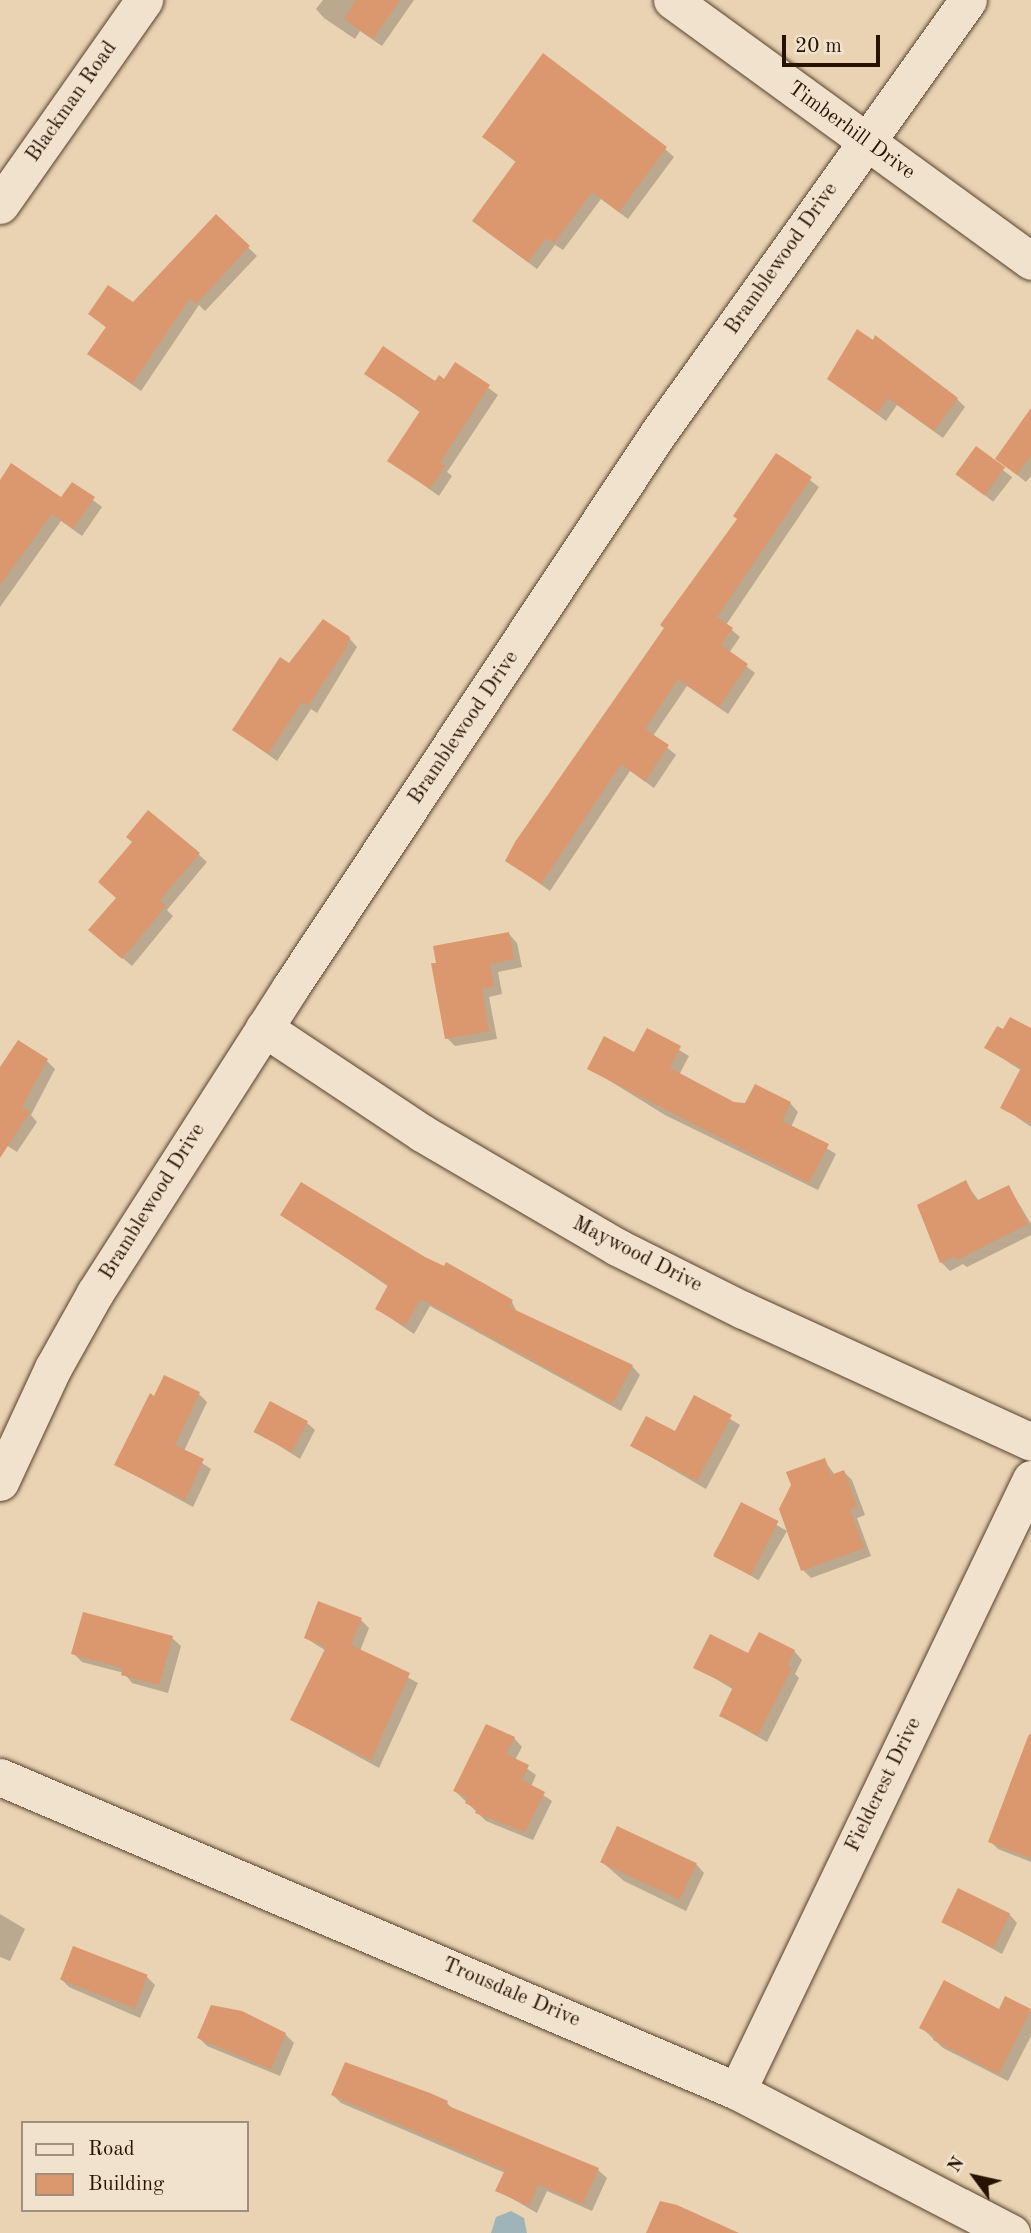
<!DOCTYPE html>
<style>
body{margin:0}
#map{position:relative;width:1031px;height:2233px;overflow:hidden;background:#e9d3b3;font-family:"Old Standard TT",serif}
div>[style]{position:absolute}
[style*='--x']{left:calc(var(--x)*1px);top:calc(var(--y)*1px);width:calc(var(--w)*1px);rotate:calc(var(--a)*1deg)}
.water>*{inset:0;background:#9eb4b9}
.shadow>*{inset:0;background:#0003;transform-origin:0 0}
.building>*{inset:0;background:#db986e;transform-origin:0 0}
.roads{filter:drop-shadow(0 0 2px #58422d) drop-shadow(0 0 2px #58422d)}
.minor>*{height:37px;margin:-18.5px;padding:0 18.5px;transform-origin:18.5px;border-radius:18.5px;background:#f1e2ce}
span{translate:-50% -50%;white-space:nowrap;text-align:center;line-height:1.15;-webkit-text-stroke:5px #f1e2ce;paint-order:stroke}
.street-label{font-size:21px;color:#271200}
.legend{position:absolute;left:21px;top:2121px;width:228px;height:91px;box-sizing:border-box;background:#f1e2ce;border:2px solid #a08f7c;margin:0;padding:9px 12px;list-style:none;font-size:21px;color:#271200}
.legend li{display:flex;align-items:center;gap:14px;height:35px}
.legend b{width:35px;border:2px solid #a08f7c}
.north{position:absolute;left:940px;top:2142px;width:70px;height:70px;-webkit-text-stroke:5px #f1e2ce;paint-order:stroke;rotate:303deg;font-size:19px;font-weight:700;line-height:28px;text-align:center;color:#271200}
.north::after{content:'';display:block;margin:auto;width:24px;height:32px;background:#271200;clip-path:polygon(50% 0,100% 100%,50% 72%,0 100%)}
.scale{position:absolute;left:782px;top:35px;width:98px;height:32px;box-sizing:border-box;border:4px solid #271200;border-top:0;padding-left:9px;font-size:21px;line-height:24px;white-space:nowrap;color:#271200;-webkit-text-stroke:5px #f1e2ce;paint-order:stroke}
</style>
<div id="map">
<div class="water">
<i style="clip-path:polygon(511px 2211px,524px 2218px,527px 2233px,491px 2233px,496px 2217px)"></i>
</div>
<div class="shadow">
<i style="clip-path:polygon(323px 0,414px 0,382px 46px,360px 31px,355px 39px,324px 18px,316px 9px)"></i>
<i style="clip-path:polygon(484px 137px,665px 149px,674px 157px,628px 219px,601px 199px,563px 250px,555px 245px,537px 269px,483px 229px,517px 163px)"></i>
<i style="clip-path:polygon(216px 217px,257px 256px,205px 311px,199px 305px,141px 391px,89px 354px,107px 328px,90px 314px,133px 304px)"></i>
<i style="clip-path:polygon(456px 364px,498px 395px,447px 472px,452px 476px,439px 496px,390px 461px,421px 413px,367px 374px,436px 383px,444px 381px)"></i>
<i style="clip-path:polygon(830px 379px,957px 399px,965px 407px,943px 438px,897px 405px,886px 421px)"></i>
<i style="clip-path:polygon(1031px 419px,1031px 476px,1026px 482px,997px 459px)"></i>
<i style="left:976px;top:449px;width:46px;height:31px;rotate:38deg"></i>
<i style="clip-path:polygon(777px 455px,819px 487px,726px 625px,740px 637px,729px 653px,755px 673px,728px 714px,687px 686px,653px 736px,676px 755px,654px 788px,630px 771px,550px 891px,507px 860px,739px 520px)"></i>
<i style="clip-path:polygon(0 483px,62px 499px,72px 484px,102px 507px,82px 536px,61px 521px,0 607px)"></i>
<i style="clip-path:polygon(349px 638px,357px 647px,317px 713px,311px 709px,277px 761px,234px 730px)"></i>
<i style="clip-path:polygon(198px 854px,207px 862px,167px 910px,173px 916px,132px 966px,99px 938px,118px 898px)"></i>
<i style="clip-path:polygon(509px 934px,517px 943px,522px 967px,498px 972px,502px 994px,489px 997px,497px 1039px,455px 1046px,447px 1038px,433px 965px)"></i>
<i style="clip-path:polygon(1031px 1030px,1031px 1127px,1002px 1107px,1022px 1071px,986px 1048px,1004px 1031px)"></i>
<i style="clip-path:polygon(647px 1031px,689px 1056px,679px 1075px,733px 1103px,790px 1103px,798px 1112px,791px 1127px,836px 1154px,818px 1190px,665px 1115px,589px 1068px,635px 1054px)"></i>
<i style="clip-path:polygon(46px 1060px,55px 1069px,31px 1115px,37px 1122px,17px 1152px,0 1141px,0 1070px)"></i>
<i style="clip-path:polygon(965px 1182px,979px 1201px,1009px 1187px,1031px 1224px,1031px 1235px,967px 1267px,963px 1264px,950px 1271px,941px 1262px,919px 1205px)"></i>
<i style="clip-path:polygon(282px 1214px,424px 1259px,512px 1302px,518px 1314px,632px 1366px,640px 1375px,621px 1411px,430px 1306px,414px 1334px,377px 1309px,389px 1287px)"></i>
<i style="clip-path:polygon(199px 1394px,207px 1402px,184px 1451px,211px 1469px,193px 1507px,116px 1465px,155px 1398px)"></i>
<i style="clip-path:polygon(694px 1397px,740px 1425px,706px 1489px,632px 1446px,675px 1434px)"></i>
<i style="clip-path:polygon(306px 1422px,315px 1430px,300px 1459px,256px 1431px)"></i>
<i style="clip-path:polygon(824px 1460px,835px 1475px,844px 1472px,852px 1480px,865px 1515px,857px 1518px,871px 1556px,811px 1578px,803px 1570px)"></i>
<i style="left:742px;top:1505px;width:52px;height:57px;rotate:30deg"></i>
<i style="clip-path:polygon(361px 1620px,369px 1628px,360px 1651px,418px 1683px,379px 1768px,292px 1720px,326px 1651px,306px 1638px)"></i>
<i style="clip-path:polygon(172px 1638px,181px 1646px,168px 1693px,132px 1683px,124px 1673px,82px 1662px,73px 1653px)"></i>
<i style="clip-path:polygon(794px 1651px,802px 1660px,795px 1674px,799px 1678px,767px 1742px,721px 1716px,734px 1690px,696px 1667px)"></i>
<i style="clip-path:polygon(514px 1738px,522px 1747px,515px 1760px,536px 1775px,531px 1787px,552px 1801px,533px 1840px,486px 1821px,455px 1791px)"></i>
<i style="clip-path:polygon(1031px 1768px,1031px 1862px,998px 1849px,990px 1841px)"></i>
<i style="clip-path:polygon(602px 1862px,696px 1864px,704px 1873px,686px 1911px,624px 1881px)"></i>
<i style="clip-path:polygon(0 1914px,25px 1929px,10px 1961px,0 1957px)"></i>
<i style="clip-path:polygon(1009px 1914px,1017px 1923px,1002px 1954px,943px 1922px)"></i>
<i style="clip-path:polygon(147px 1977px,155px 1985px,140px 2018px,69px 1987px,60px 1978px)"></i>
<i style="clip-path:polygon(1006px 1998px,1031px 2011px,1031px 2036px,1008px 2081px,943px 2048px,921px 2027px,999px 2011px)"></i>
<i style="clip-path:polygon(285px 2034px,294px 2043px,280px 2076px,207px 2046px,199px 2038px)"></i>
<i style="clip-path:polygon(333px 2095px,447px 2103px,454px 2110px,598px 2170px,607px 2178px,592px 2211px,547px 2191px,537px 2213px,497px 2190px,505px 2173px,341px 2103px)"></i>
</div>
<div class="building">
<i style="clip-path:polygon(356px 0,400px 0,373px 39px,344px 19px)"></i>
<i style="clip-path:polygon(543px 53px,667px 147px,619px 212px,592px 192px,554px 243px,546px 238px,528px 262px,472px 221px,516px 161px,482px 137px)"></i>
<i style="clip-path:polygon(216px 214px,250px 246px,196px 304px,190px 298px,132px 384px,87px 354px,106px 327px,88px 314px,108px 285px,133px 302px)"></i>
<i style="clip-path:polygon(857px 329px,873px 340px,875px 335px,958px 398px,934px 431px,888px 398px,877px 414px,827px 379px)"></i>
<i style="clip-path:polygon(383px 346px,435px 381px,439px 375px,444px 379px,455px 362px,490px 385px,440px 463px,445px 466px,430px 489px,387px 461px,420px 411px,364px 374px)"></i>
<i style="clip-path:polygon(1031px 408px,1031px 456px,1017px 475px,995px 459px)"></i>
<i style="left:976px;top:446px;width:36px;height:35px;rotate:36deg"></i>
<i style="clip-path:polygon(776px 453px,812px 477px,717px 617px,733px 628px,721px 645px,748px 664px,719px 707px,678px 679px,645px 729px,669px 745px,645px 781px,621px 764px,541px 884px,505px 861px,515px 842px,664px 628px,660px 625px,737px 519px,733px 516px)"></i>
<i style="clip-path:polygon(11px 463px,61px 497px,72px 482px,95px 497px,73px 529px,52px 514px,0 585px,0 480px)"></i>
<i style="clip-path:polygon(323px 619px,350px 637px,345px 650px,308px 706px,302px 702px,268px 754px,232px 730px,280px 657px,289px 663px)"></i>
<i style="clip-path:polygon(148px 810px,200px 853px,160px 900px,166px 906px,122px 959px,88px 930px,116px 898px,98px 882px,132px 842px,126px 837px)"></i>
<i style="clip-path:polygon(509px 932px,514px 959px,490px 964px,494px 986px,482px 989px,489px 1031px,445px 1039px,431px 963px,436px 963px,433px 946px)"></i>
<i style="clip-path:polygon(1010px 1017px,1031px 1028px,1031px 1124px,1000px 1108px,1021px 1068px,984px 1048px,997px 1026px,1003px 1029px)"></i>
<i style="clip-path:polygon(647px 1028px,681px 1046px,670px 1068px,734px 1102px,745px 1103px,755px 1084px,791px 1102px,782px 1121px,829px 1144px,809px 1183px,587px 1069px,604px 1036px,634px 1052px)"></i>
<i style="clip-path:polygon(18px 1040px,48px 1059px,22px 1107px,30px 1112px,0 1158px,0 1067px)"></i>
<i style="clip-path:polygon(966px 1180px,976px 1201px,1009px 1185px,1028px 1224px,957px 1260px,955px 1256px,940px 1263px,917px 1205px)"></i>
<i style="clip-path:polygon(301px 1182px,425px 1257px,444px 1266px,446px 1262px,513px 1300px,509px 1307px,633px 1365px,612px 1404px,421px 1299px,405px 1326px,375px 1309px,388px 1285px,280px 1215px)"></i>
<i style="clip-path:polygon(164px 1375px,200px 1392px,175px 1445px,204px 1459px,185px 1500px,114px 1465px,150px 1393px,154px 1396px)"></i>
<i style="clip-path:polygon(694px 1395px,732px 1415px,697px 1481px,630px 1446px,646px 1416px,675px 1431px)"></i>
<i style="left:270px;top:1401px;width:43px;height:35px;rotate:28deg"></i>
<i style="clip-path:polygon(825px 1458px,831px 1475px,844px 1470px,857px 1506px,850px 1509px,864px 1548px,801px 1571px,779px 1509px,791px 1485px,786px 1472px)"></i>
<i style="left:741px;top:1502px;width:42px;height:61px;rotate:27deg"></i>
<i style="clip-path:polygon(318px 1601px,362px 1618px,351px 1645px,410px 1673px,371px 1760px,290px 1720px,326px 1647px,304px 1638px)"></i>
<i style="clip-path:polygon(83px 1612px,173px 1636px,159px 1685px,121px 1675px,123px 1668px,71px 1654px)"></i>
<i style="clip-path:polygon(759px 1632px,795px 1650px,787px 1666px,792px 1668px,758px 1735px,719px 1716px,733px 1687px,693px 1668px,710px 1634px,748px 1653px)"></i>
<i style="clip-path:polygon(486px 1724px,515px 1737px,506px 1754px,529px 1765px,522px 1780px,545px 1792px,525px 1832px,475px 1813px,477px 1809px,465px 1803px,468px 1798px,453px 1791px)"></i>
<i style="clip-path:polygon(1029px 1734px,1031px 1735px,1031px 1858px,988px 1842px)"></i>
<i style="left:617px;top:1826px;width:88px;height:40px;rotate:25deg"></i>
<i style="left:958px;top:1888px;width:58px;height:38px;rotate:26deg"></i>
<i style="left:73px;top:1946px;width:80px;height:36px;rotate:21deg"></i>
<i style="clip-path:polygon(944px 1980px,999px 2009px,1005px 1996px,1031px 2009px,999px 2074px,933px 2040px,935px 2036px,919px 2028px)"></i>
<i style="clip-path:polygon(211px 2005px,242px 2011px,286px 2033px,271px 2069px,197px 2038px)"></i>
<i style="clip-path:polygon(345px 2062px,430px 2093px,448px 2101px,446px 2105px,599px 2168px,583px 2204px,538px 2184px,529px 2206px,495px 2191px,505px 2170px,331px 2095px)"></i>
<i style="clip-path:polygon(660px 2201px,677px 2205px,739px 2233px,646px 2233px)"></i>
</div>
<div class="roads">
<div class="minor">
<i style="--x:672;--y:0;--w:444;--a:36"></i>
<i style="--x:0;--y:205;--w:251;--a:-54.9"></i>
<i style="--x:264;--y:1028;--w:190;--a:33.6"></i>
<i style="--x:422;--y:1133;--w:226;--a:30.3"></i>
<i style="--x:617;--y:1247;--w:141;--a:26.6"></i>
<i style="--x:743;--y:1310;--w:317;--a:24.6"></i>
<i style="--x:0;--y:1482;--w:126;--a:-65.1"></i>
<i style="--x:53;--y:1368;--w:86;--a:-60.8"></i>
<i style="--x:95;--y:1293;--w:362;--a:-57.4"></i>
<i style="--x:290;--y:988;--w:667;--a:-56.43"></i>
<i style="--x:659;--y:432;--w:531;--a:-54.42"></i>
<i style="--x:0;--y:1777;--w:801;--a:23.08"></i>
<i style="--x:737;--y:2091;--w:309;--a:27.4"></i>
<i style="--x:737;--y:2091;--w:679;--a:-64.34"></i>
</div>
</div>
<div class="street-label">
<span style="left:72px;top:102px;rotate:-55deg">Blackman Road</span>
<span style="left:851px;top:131px;rotate:36deg">Timberhill Drive</span>
<span style="left:782px;top:259px;rotate:-55deg">Bramblewood Drive</span>
<span style="left:464px;top:728px;rotate:-56deg">Bramblewood Drive</span>
<span style="left:153px;top:1202px;rotate:-58deg">Bramblewood Drive</span>
<span style="left:637px;top:1255px;rotate:27deg">Maywood Drive</span>
<span style="left:884px;top:1785px;rotate:-64deg">Fieldcrest Drive</span>
<span style="left:511px;top:1993px;rotate:23deg">Trousdale Drive</span>
</div>
<ul class="legend">
<li><b style="height:9px;background:#f1e2ce"></b>Road</li>
<li><b style="height:19px;background:#db986e"></b>Building</li>
</ul>
<div class="north">N</div>
<div class="scale">20 m</div>
</div>
